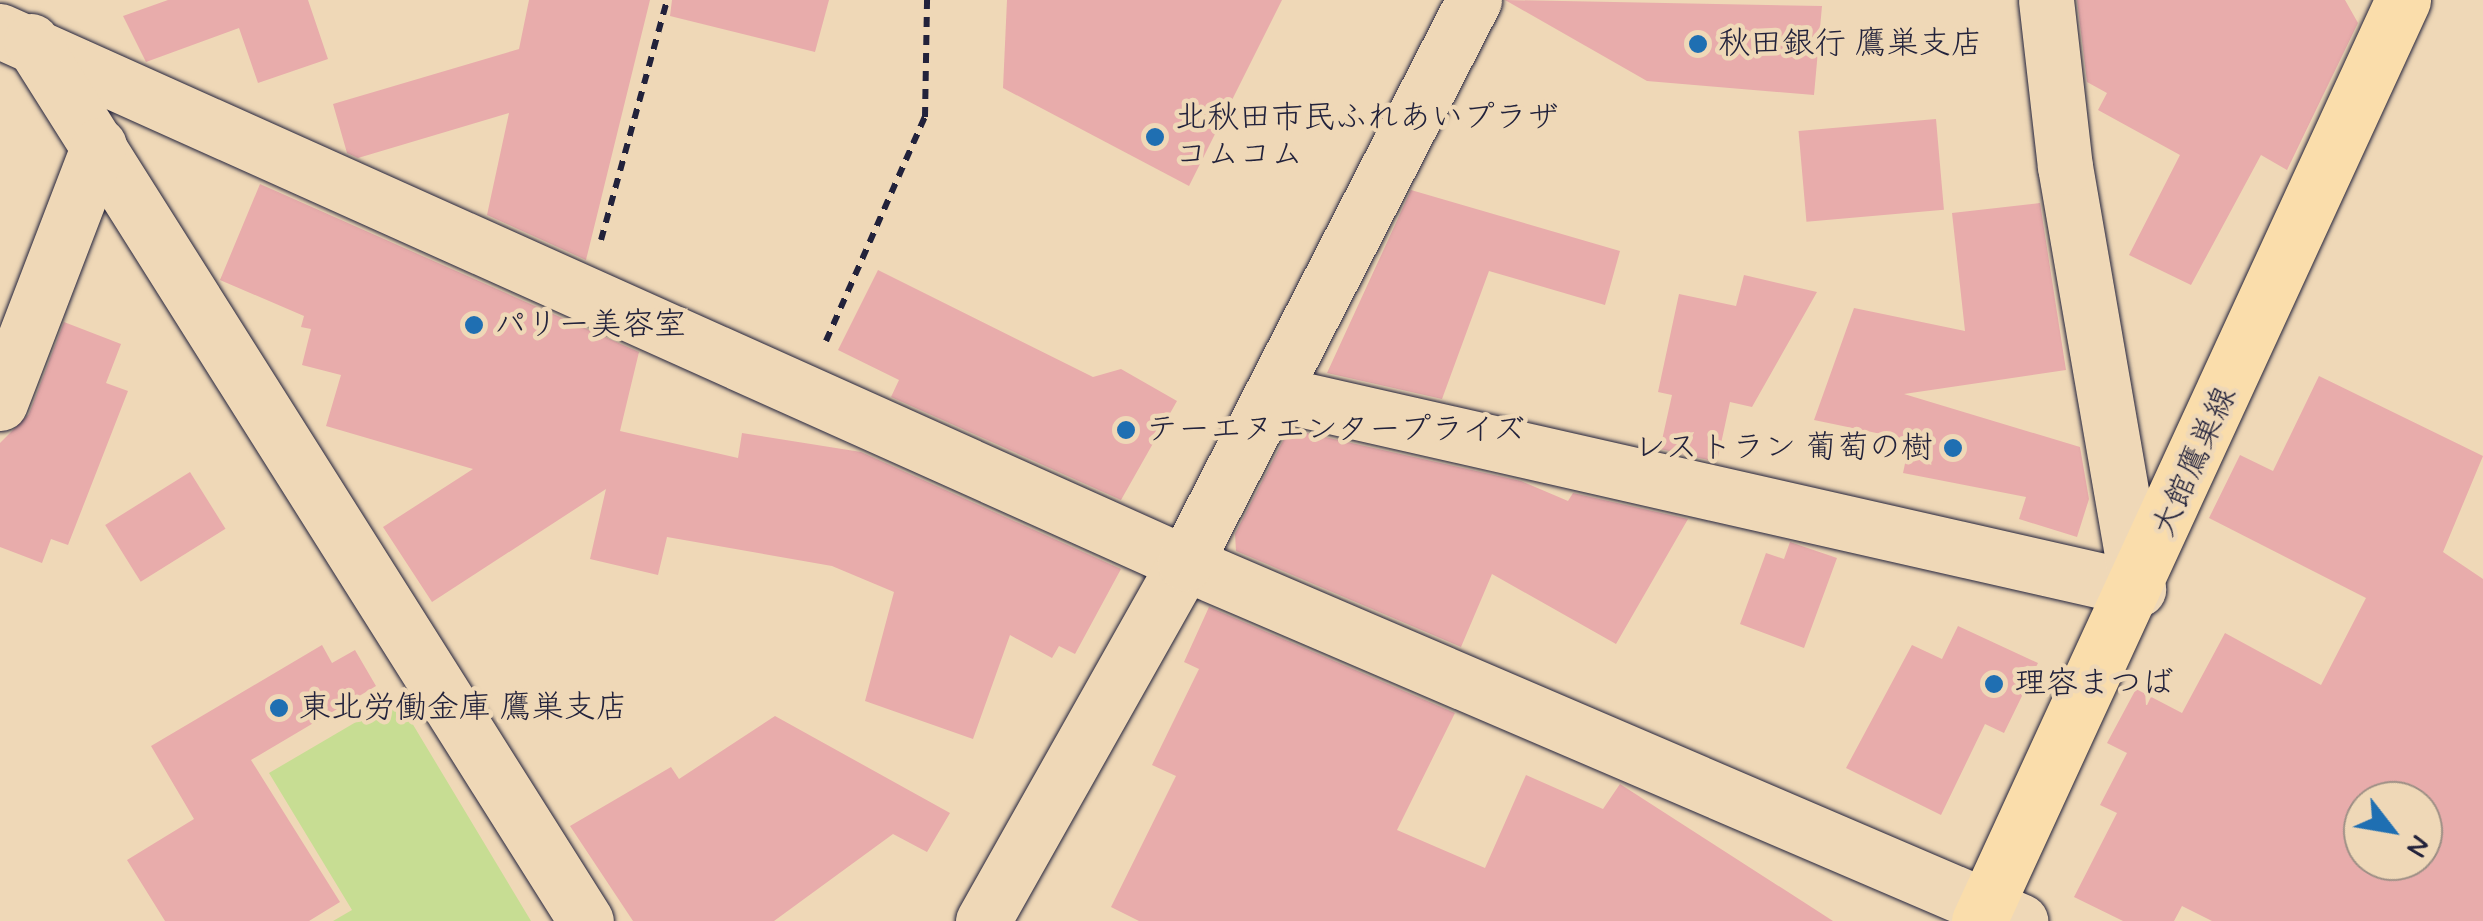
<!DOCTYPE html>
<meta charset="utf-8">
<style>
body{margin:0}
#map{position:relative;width:2483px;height:921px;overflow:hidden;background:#efd8b7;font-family:Mynerve,"Klee One",sans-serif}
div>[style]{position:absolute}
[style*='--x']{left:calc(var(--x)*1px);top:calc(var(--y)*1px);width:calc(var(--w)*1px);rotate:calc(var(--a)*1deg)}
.green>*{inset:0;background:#c7dd93}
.building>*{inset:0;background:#e8acab;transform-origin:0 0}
.path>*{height:6px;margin-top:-3px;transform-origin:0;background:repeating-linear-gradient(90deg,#22223b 0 10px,transparent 0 18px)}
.roads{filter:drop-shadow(0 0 2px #22223b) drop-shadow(0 0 2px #22223b)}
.minor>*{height:55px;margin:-27.5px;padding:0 27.5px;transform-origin:27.5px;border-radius:27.5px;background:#efd8b7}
.major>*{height:55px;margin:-27.5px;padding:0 27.5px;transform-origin:27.5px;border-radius:27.5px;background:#faddab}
.dots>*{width:28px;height:28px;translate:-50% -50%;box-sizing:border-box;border:5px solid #efd8b7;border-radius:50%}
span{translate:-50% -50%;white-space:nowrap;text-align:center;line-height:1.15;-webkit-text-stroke:9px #efd8b7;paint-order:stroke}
.poi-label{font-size:32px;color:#22223b}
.left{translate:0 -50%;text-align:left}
.right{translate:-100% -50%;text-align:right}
.street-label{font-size:32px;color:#22223b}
.north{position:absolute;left:2343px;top:781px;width:100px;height:100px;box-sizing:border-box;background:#efd8b7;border:2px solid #9d8f85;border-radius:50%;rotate:121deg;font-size:28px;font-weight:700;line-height:40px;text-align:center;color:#22223b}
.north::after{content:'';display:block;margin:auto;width:35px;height:45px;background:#1f6fb2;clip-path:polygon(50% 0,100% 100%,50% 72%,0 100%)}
</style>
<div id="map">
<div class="green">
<i style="clip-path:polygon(397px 698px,531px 921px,333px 921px,352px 910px,269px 773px)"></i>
</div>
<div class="building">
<i style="clip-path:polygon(168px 0,308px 0,328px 59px,258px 83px,239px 28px,146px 62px,123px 16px)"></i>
<i style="clip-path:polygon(529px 0,650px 0,586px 260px,487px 215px,509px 113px,358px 158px,347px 153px,333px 104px,519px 49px)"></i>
<i style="clip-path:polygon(672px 0,829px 0,815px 52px,670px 16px)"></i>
<i style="clip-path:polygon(1007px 0,1282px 0,1189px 186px,1003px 88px)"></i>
<i style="clip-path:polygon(1505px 0,1822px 6px,1814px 95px,1647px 81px)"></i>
<i style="clip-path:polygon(2077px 0,2345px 0,2358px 23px,2287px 170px,2261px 155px,2191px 285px,2129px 255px,2180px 155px,2098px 110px,2107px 93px,2087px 82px)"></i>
<i style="left:1936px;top:119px;width:91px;height:138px;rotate:85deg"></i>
<i style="clip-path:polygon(260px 184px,639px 352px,620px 431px,738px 458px,742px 433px,861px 452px,1121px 569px,1075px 654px,1059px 646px,1052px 658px,1010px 635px,973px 739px,865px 701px,894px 592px,832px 566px,667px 537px,658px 575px,590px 559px,606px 489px,432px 602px,383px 527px,473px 469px,326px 426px,341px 375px,302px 365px,311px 329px,301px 327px,304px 316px,220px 280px)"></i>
<i style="clip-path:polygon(1411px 190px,1620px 251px,1605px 305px,1489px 271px,1442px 399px,1327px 373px)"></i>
<i style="clip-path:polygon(2040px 203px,2066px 370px,1904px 394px,2080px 447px,2089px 499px,2077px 537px,2019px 519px,2026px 497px,1903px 473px,1910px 440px,1814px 420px,1854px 308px,1965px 331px,1952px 213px)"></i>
<i style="clip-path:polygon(878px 270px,1093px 377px,1121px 369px,1177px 401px,1121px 500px,891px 397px,899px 380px,838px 350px)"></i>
<i style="clip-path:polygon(1744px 275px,1817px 292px,1752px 407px,1730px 402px,1717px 462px,1660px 449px,1672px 395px,1658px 392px,1679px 294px,1736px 306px)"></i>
<i style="clip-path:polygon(64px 322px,121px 344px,106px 383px,128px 391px,68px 545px,51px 539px,42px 563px,0 547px,0 443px,29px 414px)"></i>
<i style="clip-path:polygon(evenodd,2319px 376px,2483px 456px,2443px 552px,2483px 579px,2483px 921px,2212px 921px,2182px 906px,2174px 921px,2123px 921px,2074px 897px,2117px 813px,2100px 805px,2127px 753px,2107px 743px,2136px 689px,2182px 713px,2225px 633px,2321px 685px,2366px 598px,2209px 518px,2240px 455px,2273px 471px,2319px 376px,2363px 801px,2423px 801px,2423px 861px,2363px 861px,2363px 801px)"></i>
<i style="clip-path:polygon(1289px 429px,1521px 481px,1568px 501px,1573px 493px,1688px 519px,1616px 644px,1492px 574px,1461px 647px,1236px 551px,1235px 534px)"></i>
<i style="left:190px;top:472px;width:67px;height:100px;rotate:58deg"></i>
<i style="clip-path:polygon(1790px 542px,1837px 558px,1804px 648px,1740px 624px,1766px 553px,1784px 559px)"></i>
<i style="clip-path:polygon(1209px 607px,1455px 713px,1397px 830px,1485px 868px,1526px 775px,1603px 809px,1620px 784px,1833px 921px,1139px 921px,1111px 907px,1176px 776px,1152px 765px,1199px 669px,1184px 662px)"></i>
<i style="clip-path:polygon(1958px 626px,2038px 663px,2004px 733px,1985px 724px,1941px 815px,1846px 768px,1912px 645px,1942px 659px)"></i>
<i style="clip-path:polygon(322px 645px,332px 663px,355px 650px,376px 686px,251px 760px,340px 902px,309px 921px,165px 921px,127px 860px,194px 819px,151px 746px)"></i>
<i style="clip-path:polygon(775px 716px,950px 813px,927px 852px,893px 834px,774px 921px,633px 921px,570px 826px,671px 767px,679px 779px)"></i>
</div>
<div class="path">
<i style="--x:601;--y:240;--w:249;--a:-74.6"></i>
<i style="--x:826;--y:341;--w:245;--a:-66.2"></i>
<i style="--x:925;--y:117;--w:117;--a:-89"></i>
</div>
<div class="roads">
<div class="minor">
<i style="--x:0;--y:31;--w:1299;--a:24.18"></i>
<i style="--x:1185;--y:563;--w:909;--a:23.21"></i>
<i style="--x:31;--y:41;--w:1040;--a:57.76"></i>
<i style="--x:1273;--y:393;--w:887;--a:12.77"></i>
<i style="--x:2138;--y:589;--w:428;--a:-99.8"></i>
<i style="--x:2065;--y:167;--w:168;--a:-96.5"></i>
<i style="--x:0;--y:403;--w:276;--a:-69"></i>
<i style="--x:983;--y:921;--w:411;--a:-60.6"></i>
<i style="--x:1185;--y:563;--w:633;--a:-62.83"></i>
</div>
<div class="major">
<i style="--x:1979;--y:921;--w:1014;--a:-65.28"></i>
</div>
</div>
<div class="dots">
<i style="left:1698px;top:44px;background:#1f6fb2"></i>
<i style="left:1155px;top:137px;background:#1f6fb2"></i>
<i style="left:474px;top:325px;background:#1f6fb2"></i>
<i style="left:1126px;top:430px;background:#1f6fb2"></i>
<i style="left:1953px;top:448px;background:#1f6fb2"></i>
<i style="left:1994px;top:684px;background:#1f6fb2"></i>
<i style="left:279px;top:708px;background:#1f6fb2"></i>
</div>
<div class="poi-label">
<span class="left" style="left:1718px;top:44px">秋田銀行 鷹巣支店</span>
<span class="left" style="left:1175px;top:137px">北秋田市民ふれあいプラザ<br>コムコム</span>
<span class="left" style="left:494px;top:325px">パリー美容室</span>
<span class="left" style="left:1146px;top:430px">テーエヌエンタープライズ</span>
<span class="right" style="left:1933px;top:448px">レストラン 葡萄の樹</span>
<span class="left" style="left:2014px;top:684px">理容まつば</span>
<span class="left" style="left:299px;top:708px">東北労働金庫 鷹巣支店</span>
</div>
<div class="street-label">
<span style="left:2195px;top:462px;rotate:-66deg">大館鷹巣線</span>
</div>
<div class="north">N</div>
</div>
